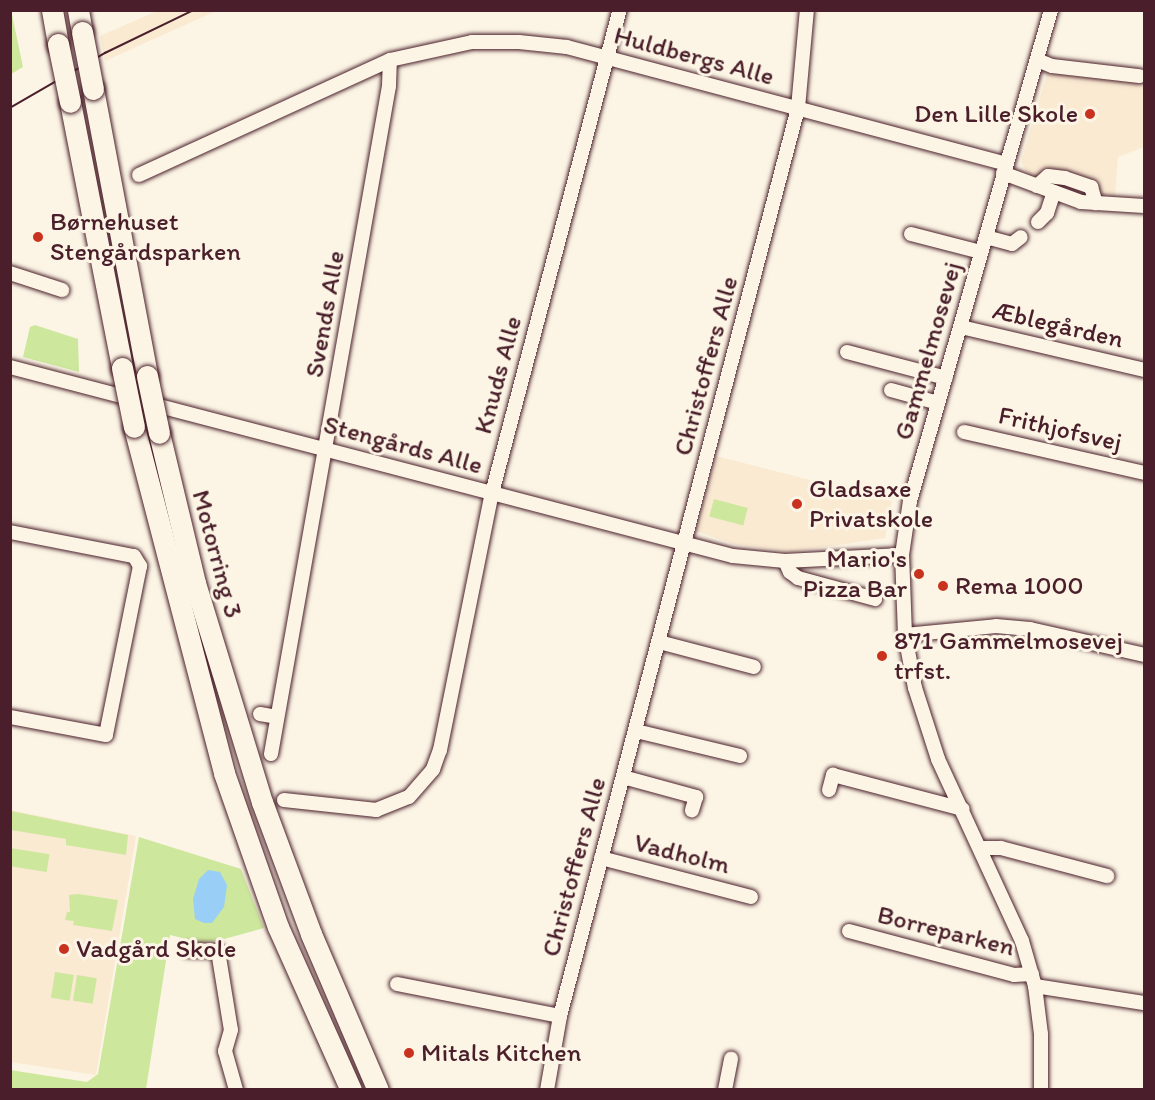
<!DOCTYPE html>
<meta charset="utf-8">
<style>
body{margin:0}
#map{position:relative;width:1155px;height:1100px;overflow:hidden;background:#fcf5e5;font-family:Itim,sans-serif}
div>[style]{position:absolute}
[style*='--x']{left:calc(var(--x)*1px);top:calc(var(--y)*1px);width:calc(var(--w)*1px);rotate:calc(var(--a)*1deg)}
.built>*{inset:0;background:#faead2}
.green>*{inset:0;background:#cde79d;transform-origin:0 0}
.water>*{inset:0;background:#99cef7}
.roads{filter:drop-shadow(0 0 2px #4a1f2b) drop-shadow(0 0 2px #4a1f2b)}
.minor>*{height:14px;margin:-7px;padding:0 7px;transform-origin:7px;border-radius:7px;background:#fcf5e5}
.highway>*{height:21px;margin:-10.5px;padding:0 10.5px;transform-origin:10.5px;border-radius:10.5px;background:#fcf5e5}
.tram>*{height:1.5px;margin:-0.75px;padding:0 0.75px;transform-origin:0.75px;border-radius:0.75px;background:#4a1f2b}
.bridges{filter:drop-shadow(0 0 2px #4a1f2b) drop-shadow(0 0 2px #4a1f2b)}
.highway-bridge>*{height:21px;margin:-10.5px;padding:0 10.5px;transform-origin:10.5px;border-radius:10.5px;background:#fcf5e5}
.dots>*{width:16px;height:16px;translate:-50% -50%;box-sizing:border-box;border:3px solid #fcf5e5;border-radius:50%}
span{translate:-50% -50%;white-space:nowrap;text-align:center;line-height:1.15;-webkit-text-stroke:6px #fcf5e5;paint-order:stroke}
.street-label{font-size:26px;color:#4a1f2b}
.poi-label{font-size:26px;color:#4a1f2b}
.right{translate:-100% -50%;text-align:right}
.left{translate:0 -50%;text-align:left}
.frame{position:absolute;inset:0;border:12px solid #4a1f2b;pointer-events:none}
</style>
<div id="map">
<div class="built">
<i style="clip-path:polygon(159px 10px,216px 11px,105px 61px,100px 36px)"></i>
<i style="clip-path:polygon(1048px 70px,1144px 82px,1144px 147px,1118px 157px,1115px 196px,1077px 192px,1027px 173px,1021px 162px)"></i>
<i style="clip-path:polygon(716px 456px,892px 501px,885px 538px,792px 552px,733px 544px,696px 531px)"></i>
<i style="clip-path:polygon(11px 810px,136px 836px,96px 1075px,11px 1062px)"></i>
</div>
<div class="green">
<i style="clip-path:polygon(11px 10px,23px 67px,11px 74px,10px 11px)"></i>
<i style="clip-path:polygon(35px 325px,78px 339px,79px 372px,23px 357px,30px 327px)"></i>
<i style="left:714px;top:499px;width:35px;height:18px;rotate:15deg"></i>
<i style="clip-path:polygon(11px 811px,128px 835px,126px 855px,66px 845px,66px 839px,11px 830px)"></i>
<i style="clip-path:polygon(139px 837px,241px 869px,264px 928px,217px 941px,199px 942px,170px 935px,146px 1089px,11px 1089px,10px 1070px,87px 1082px,98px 1074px)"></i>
<i style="left:10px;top:848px;width:40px;height:18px;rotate:9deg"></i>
<i style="clip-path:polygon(78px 894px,118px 900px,112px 931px,73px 925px,74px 921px,65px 920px,67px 912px,70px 912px,69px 895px)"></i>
<i style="left:55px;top:972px;width:19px;height:26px;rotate:9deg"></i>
<i style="left:77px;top:975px;width:20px;height:26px;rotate:9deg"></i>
</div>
<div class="water">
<i style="clip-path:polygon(208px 870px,220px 872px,227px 885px,224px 907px,212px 923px,204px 923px,195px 919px,193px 899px,199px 879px)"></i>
</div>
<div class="roads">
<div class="minor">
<i style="--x:1037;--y:60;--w:16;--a:22"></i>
<i style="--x:1052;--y:66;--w:88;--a:6.6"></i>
<i style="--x:1003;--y:173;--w:83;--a:20.4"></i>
<i style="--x:1081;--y:202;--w:63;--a:3.6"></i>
<i style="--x:139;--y:175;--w:276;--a:-24.6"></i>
<i style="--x:390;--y:60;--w:84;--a:-12.4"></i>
<i style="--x:472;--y:42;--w:47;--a:0"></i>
<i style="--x:519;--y:42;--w:48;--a:5.9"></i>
<i style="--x:567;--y:47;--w:454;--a:14.9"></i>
<i style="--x:1037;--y:186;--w:15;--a:-42"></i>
<i style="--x:1048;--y:176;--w:17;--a:7"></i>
<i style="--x:1065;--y:178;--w:28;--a:19"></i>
<i style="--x:1091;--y:187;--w:17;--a:73"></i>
<i style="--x:1038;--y:222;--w:13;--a:-45"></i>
<i style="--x:1047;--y:213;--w:22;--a:-72"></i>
<i style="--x:911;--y:234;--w:72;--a:14.4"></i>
<i style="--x:986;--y:237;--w:27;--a:15"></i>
<i style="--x:1012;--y:244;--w:11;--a:-38"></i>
<i style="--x:10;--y:273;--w:55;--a:18.1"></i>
<i style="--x:961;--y:327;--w:188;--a:13.2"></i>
<i style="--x:847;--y:352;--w:102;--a:14.7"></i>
<i style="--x:10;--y:367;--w:747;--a:14.65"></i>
<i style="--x:733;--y:556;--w:52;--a:5.5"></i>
<i style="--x:785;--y:561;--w:117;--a:-2.9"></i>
<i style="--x:891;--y:390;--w:49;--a:15.5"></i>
<i style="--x:964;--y:432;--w:185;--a:12.8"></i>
<i style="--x:10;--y:532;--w:126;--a:11"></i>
<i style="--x:134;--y:556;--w:12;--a:59"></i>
<i style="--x:140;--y:566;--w:172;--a:101.4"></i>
<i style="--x:106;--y:735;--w:98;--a:-169.4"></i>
<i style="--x:785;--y:561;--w:12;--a:66"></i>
<i style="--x:790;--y:572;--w:10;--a:37"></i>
<i style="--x:798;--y:578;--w:80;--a:15.3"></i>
<i style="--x:905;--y:635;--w:91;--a:-5.6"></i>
<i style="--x:996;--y:626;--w:34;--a:5"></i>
<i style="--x:1030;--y:629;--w:117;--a:12.8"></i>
<i style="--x:659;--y:642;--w:98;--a:14.7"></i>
<i style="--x:260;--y:714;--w:17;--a:10"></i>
<i style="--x:636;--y:731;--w:107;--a:13.5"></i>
<i style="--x:271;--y:754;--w:678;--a:-79.98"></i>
<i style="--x:389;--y:86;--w:26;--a:-88"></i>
<i style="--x:623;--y:777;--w:76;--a:15.3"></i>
<i style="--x:696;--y:797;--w:14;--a:107"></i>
<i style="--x:829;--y:790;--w:16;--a:-75"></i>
<i style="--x:833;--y:775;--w:134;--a:14.7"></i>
<i style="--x:284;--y:800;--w:93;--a:6.2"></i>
<i style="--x:376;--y:810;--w:35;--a:-22"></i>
<i style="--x:409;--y:797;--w:37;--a:-49"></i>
<i style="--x:433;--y:769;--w:20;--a:-70"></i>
<i style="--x:440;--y:750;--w:262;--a:-78.6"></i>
<i style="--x:492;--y:493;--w:500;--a:-75.2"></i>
<i style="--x:982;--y:848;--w:19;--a:0"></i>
<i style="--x:1001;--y:848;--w:110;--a:14.8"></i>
<i style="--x:601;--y:858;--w:155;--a:14.6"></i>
<i style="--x:849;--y:931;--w:171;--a:14.9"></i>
<i style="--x:1014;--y:975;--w:18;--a:-3"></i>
<i style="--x:187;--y:950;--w:31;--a:2"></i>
<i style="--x:218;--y:951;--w:80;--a:80.7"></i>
<i style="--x:231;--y:1030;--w:22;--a:106"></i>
<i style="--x:225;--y:1051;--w:41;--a:74.2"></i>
<i style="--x:397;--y:984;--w:166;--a:11.1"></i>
<i style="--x:1035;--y:986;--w:110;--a:8.9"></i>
<i style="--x:547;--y:1090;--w:75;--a:-80"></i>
<i style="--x:560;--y:1016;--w:939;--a:-75.31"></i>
<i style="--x:798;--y:108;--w:98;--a:-84.8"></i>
<i style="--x:725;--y:1090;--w:32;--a:-79"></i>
<i style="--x:1041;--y:1090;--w:56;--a:-90"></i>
<i style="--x:1041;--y:1034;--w:48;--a:-97.1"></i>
<i style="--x:1035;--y:986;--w:47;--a:-106.1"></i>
<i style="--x:1022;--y:941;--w:200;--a:-114.8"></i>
<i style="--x:938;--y:759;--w:75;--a:-107.9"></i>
<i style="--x:915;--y:688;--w:54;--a:-100.7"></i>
<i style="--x:905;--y:635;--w:80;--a:-92.1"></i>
<i style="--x:902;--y:555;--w:55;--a:-81.6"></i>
<i style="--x:910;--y:501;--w:511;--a:-73.98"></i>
</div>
<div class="highway">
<i style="--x:52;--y:10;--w:35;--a:80"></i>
<i style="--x:78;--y:10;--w:22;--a:80"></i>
<i style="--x:93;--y:89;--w:292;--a:79.3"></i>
<i style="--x:70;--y:102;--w:271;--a:78.9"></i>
<i style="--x:134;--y:427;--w:358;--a:75.4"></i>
<i style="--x:224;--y:773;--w:163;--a:70.7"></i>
<i style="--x:278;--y:927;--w:179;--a:65.9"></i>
<i style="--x:159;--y:433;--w:154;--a:76.5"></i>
<i style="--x:195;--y:583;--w:229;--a:73"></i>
<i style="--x:262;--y:802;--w:141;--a:69.6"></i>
<i style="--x:311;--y:934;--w:170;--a:66.8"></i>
</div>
</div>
<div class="tram">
<i style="--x:10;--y:108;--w:110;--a:-30.1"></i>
<i style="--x:105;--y:53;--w:99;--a:-25.8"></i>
</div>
<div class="bridges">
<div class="highway-bridge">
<i style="--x:82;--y:32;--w:58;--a:79.1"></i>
<i style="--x:58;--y:44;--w:59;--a:78.3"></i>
<i style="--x:122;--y:368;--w:60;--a:78.5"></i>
<i style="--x:147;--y:376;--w:58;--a:78.1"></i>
</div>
</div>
<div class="dots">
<i style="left:1090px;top:114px;background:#c8321e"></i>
<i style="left:38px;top:237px;background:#c8321e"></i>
<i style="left:797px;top:504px;background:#c8321e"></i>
<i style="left:919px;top:574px;background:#c8321e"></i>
<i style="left:943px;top:586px;background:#c8321e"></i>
<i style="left:882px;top:656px;background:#c8321e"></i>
<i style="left:64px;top:949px;background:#c8321e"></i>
<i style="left:409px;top:1053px;background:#c8321e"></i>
</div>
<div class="street-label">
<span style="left:694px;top:56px;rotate:15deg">Huldbergs Alle</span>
<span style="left:325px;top:314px;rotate:-80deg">Svends Alle</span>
<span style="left:1058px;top:325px;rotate:13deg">Æblegården</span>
<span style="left:928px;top:351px;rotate:-74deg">Gammelmosevej</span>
<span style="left:706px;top:366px;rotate:-75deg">Christoffers Alle</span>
<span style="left:498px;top:375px;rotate:-75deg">Knuds Alle</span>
<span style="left:1060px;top:429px;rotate:13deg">Frithjofsvej</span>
<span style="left:403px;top:445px;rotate:15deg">Stengårds Alle</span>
<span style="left:217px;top:554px;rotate:75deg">Motorring 3</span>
<span style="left:682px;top:854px;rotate:14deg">Vadholm</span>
<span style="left:574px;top:867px;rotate:-75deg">Christoffers Alle</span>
<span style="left:946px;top:931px;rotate:14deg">Borreparken</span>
</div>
<div class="poi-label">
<span class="right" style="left:1078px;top:114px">Den Lille Skole</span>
<span class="left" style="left:50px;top:237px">Børnehuset<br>Stengårdsparken</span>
<span class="left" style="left:809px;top:504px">Gladsaxe<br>Privatskole</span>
<span class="right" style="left:907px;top:574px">Mario's<br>Pizza Bar</span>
<span class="left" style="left:955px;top:586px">Rema 1000</span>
<span class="left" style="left:894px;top:656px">871 Gammelmosevej<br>trfst.</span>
<span class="left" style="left:76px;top:949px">Vadgård Skole</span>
<span class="left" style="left:421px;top:1053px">Mitals Kitchen</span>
</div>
<div class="frame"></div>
</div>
